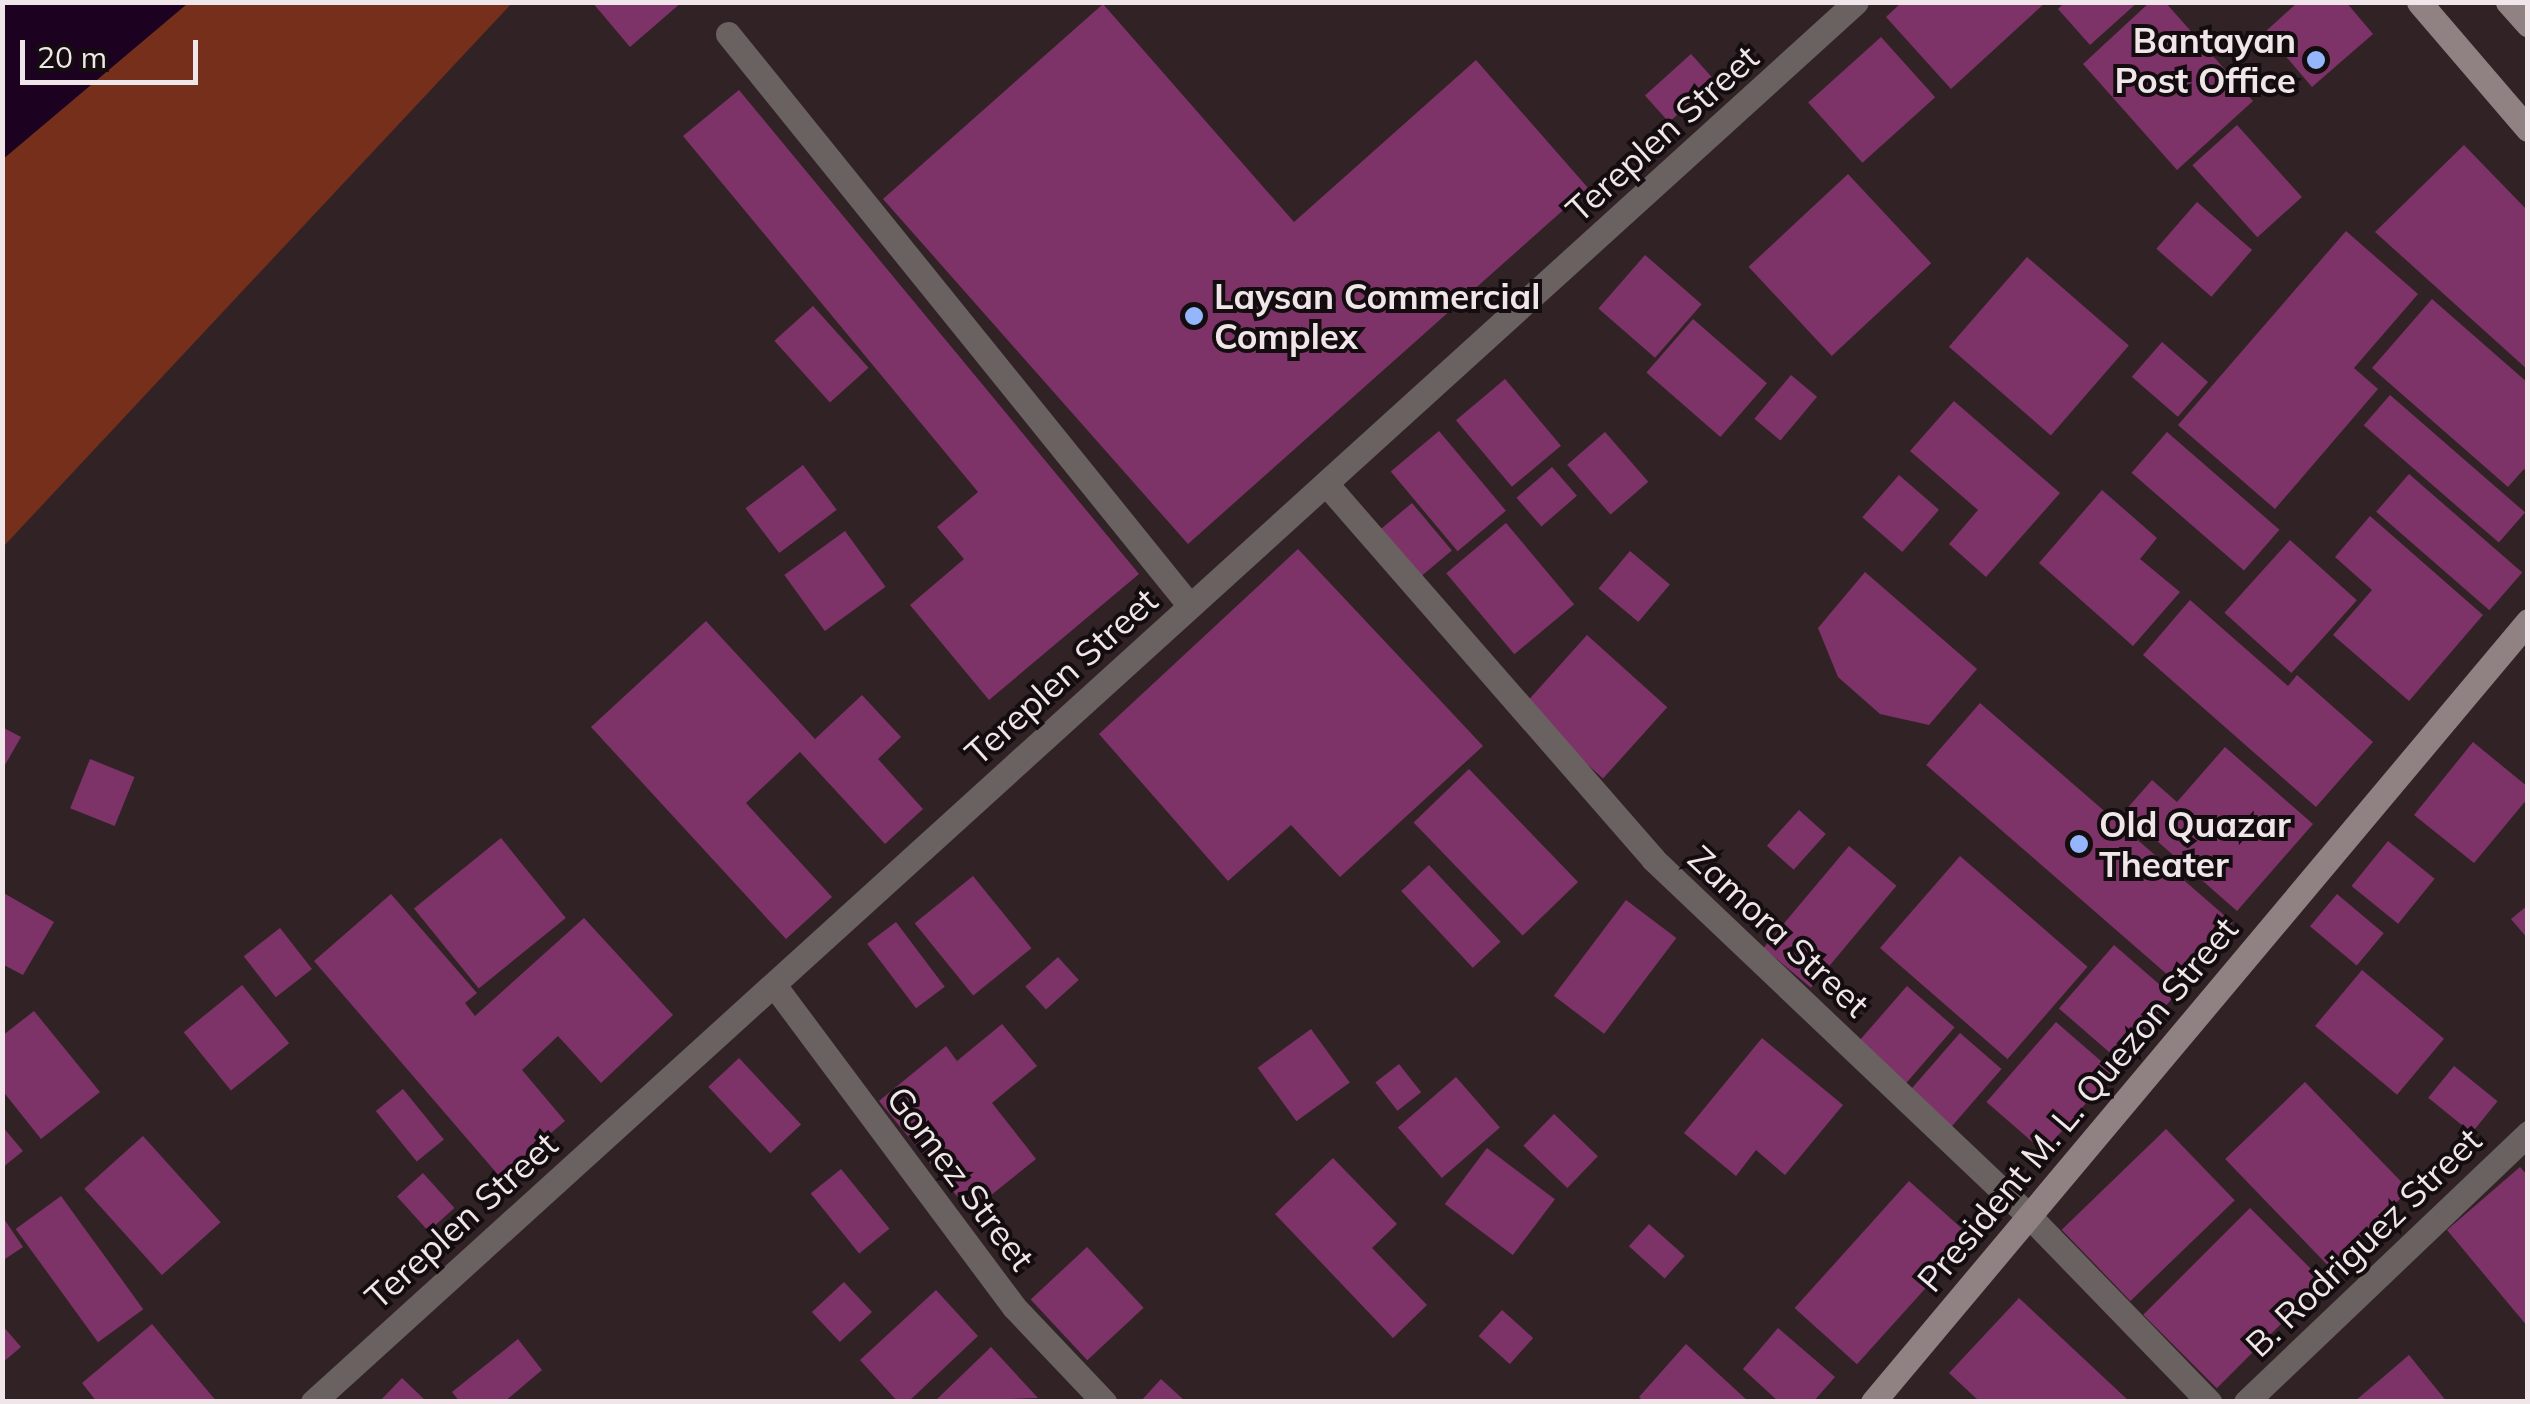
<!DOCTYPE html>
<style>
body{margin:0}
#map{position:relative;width:2530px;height:1404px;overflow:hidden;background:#312226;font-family:Mulish,sans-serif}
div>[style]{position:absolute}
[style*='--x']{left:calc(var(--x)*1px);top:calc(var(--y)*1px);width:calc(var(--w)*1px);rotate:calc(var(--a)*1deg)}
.green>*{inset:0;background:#762f1a}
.water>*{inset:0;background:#1c0121}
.building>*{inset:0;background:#7e3368;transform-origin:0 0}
.lane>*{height:25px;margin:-12.5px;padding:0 12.5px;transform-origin:12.5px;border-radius:12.5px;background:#6a6161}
.street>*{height:25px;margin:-12.5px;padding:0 12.5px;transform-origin:12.5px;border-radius:12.5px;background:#6a6161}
.secondary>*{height:25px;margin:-12.5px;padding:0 12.5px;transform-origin:12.5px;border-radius:12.5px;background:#908282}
.dots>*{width:28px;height:28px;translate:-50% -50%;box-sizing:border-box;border:5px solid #140d0f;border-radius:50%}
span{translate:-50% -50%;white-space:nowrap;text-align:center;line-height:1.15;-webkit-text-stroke:8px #140d0f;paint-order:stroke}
.poi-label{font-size:35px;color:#f0e5e8;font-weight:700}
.right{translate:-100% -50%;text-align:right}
.left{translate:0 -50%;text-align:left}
.street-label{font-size:35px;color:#f0e5e8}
.frame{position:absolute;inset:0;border:5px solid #f0e5e8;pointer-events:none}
.scale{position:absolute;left:20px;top:40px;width:178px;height:45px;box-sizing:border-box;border:5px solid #f0e5e8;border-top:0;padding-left:12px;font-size:30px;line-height:35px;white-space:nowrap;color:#f0e5e8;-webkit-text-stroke:8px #140d0f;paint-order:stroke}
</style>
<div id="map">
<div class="green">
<i style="clip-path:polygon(188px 3px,512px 3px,3px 547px,3px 159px)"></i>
</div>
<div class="water">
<i style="clip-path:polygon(3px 2px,188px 2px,188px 3px,3px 159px)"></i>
</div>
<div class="building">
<i style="clip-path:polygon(592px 2px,682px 2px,630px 47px)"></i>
<i style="clip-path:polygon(1902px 2px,2046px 2px,1951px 89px,1886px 17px)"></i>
<i style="clip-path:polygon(2065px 2px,2138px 2px,2090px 45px,2058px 9px)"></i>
<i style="clip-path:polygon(2150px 2px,2165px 2px,2253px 101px,2177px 170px,2083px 64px)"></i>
<i style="clip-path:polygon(2298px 2px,2346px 2px,2373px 34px,2312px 87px,2265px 32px)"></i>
<i style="clip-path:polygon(1103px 4px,1294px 222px,1476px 60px,1588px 188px,1188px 544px,883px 199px)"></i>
<i style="left:1881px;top:37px;width:81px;height:98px;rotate:48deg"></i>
<i style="left:1691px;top:54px;width:36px;height:62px;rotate:48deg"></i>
<i style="clip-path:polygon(739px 90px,1139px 574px,989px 700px,910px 605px,964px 559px,937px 527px,978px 492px,683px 136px)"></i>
<i style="left:2237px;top:125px;width:97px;height:60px;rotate:48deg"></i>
<i style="clip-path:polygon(2464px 145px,2528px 211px,2528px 370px,2375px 232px)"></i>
<i style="left:1848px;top:174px;width:122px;height:136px;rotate:47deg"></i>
<i style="left:2197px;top:202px;width:73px;height:62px;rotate:41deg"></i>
<i style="clip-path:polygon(2346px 231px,2418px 294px,2354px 368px,2378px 389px,2275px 509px,2178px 425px)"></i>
<i style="left:1645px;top:255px;width:75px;height:71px;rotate:41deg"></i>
<i style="left:2027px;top:257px;width:135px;height:119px;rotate:41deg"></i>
<i style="clip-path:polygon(2432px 299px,2528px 383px,2528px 472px,2524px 469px,2508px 487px,2372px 368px)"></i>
<i style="left:813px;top:306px;width:83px;height:52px;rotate:48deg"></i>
<i style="left:1693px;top:319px;width:98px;height:71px;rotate:41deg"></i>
<i style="left:2162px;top:342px;width:61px;height:46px;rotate:41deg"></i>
<i style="left:1791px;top:375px;width:34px;height:57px;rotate:40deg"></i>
<i style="left:1505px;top:379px;width:87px;height:64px;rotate:50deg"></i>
<i style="left:2390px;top:395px;width:179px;height:40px;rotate:41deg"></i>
<i style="clip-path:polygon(1954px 401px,2060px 493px,1986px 577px,1949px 544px,1978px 510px,1910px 451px)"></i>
<i style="left:1439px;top:431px;width:104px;height:63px;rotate:50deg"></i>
<i style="left:1605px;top:432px;width:66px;height:50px;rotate:49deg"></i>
<i style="left:2167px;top:432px;width:149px;height:54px;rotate:41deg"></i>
<i style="left:803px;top:465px;width:56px;height:72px;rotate:53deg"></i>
<i style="left:1552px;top:467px;width:38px;height:47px;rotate:49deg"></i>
<i style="left:2409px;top:474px;width:150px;height:50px;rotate:41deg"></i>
<i style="left:1899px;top:475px;width:53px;height:56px;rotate:41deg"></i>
<i style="clip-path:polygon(2102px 490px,2157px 538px,2140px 559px,2180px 592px,2133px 646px,2039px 563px)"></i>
<i style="left:1412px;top:503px;width:62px;height:56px;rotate:50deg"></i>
<i style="clip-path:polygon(2370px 516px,2483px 615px,2409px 701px,2333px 635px,2372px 590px,2335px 557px)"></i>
<i style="left:1506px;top:523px;width:106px;height:78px;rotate:50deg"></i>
<i style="left:845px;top:531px;width:69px;height:75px;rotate:54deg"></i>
<i style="left:2290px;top:540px;width:90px;height:98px;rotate:42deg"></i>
<i style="clip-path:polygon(1298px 549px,1483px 746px,1340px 877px,1291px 825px,1228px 881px,1099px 734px)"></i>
<i style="left:1630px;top:551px;width:52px;height:49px;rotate:40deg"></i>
<i style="clip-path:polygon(1865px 572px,1977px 669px,1929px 725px,1880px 714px,1838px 677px,1818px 628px)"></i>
<i style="clip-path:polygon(2190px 600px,2288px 686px,2297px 675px,2373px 742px,2316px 807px,2143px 655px)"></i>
<i style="clip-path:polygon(706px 621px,815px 739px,862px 695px,901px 737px,878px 759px,923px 809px,885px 844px,800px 752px,746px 803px,832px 897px,786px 939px,591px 727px)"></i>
<i style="left:1587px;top:635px;width:108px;height:96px;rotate:42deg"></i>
<i style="left:1980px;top:703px;width:335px;height:82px;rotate:41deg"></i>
<i style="clip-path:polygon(2px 727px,21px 737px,2px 770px)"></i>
<i style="clip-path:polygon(2473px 742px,2528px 787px,2528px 798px,2474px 863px,2414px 815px)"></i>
<i style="clip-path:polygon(2225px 747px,2313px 824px,2237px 911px,2124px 812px,2152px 780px,2177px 802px)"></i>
<i style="left:90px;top:759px;width:48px;height:53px;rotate:22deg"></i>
<i style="left:1469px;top:769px;width:157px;height:77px;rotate:46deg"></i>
<i style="left:1799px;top:810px;width:36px;height:48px;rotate:42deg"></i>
<i style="left:501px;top:838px;width:103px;height:112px;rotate:51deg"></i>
<i style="left:2388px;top:841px;width:60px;height:58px;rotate:39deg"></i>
<i style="left:1849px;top:846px;width:62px;height:133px;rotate:40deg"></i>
<i style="left:1960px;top:856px;width:169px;height:122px;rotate:41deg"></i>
<i style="left:1429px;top:865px;width:105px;height:38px;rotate:47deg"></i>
<i style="left:973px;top:876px;width:93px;height:75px;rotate:51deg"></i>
<i style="clip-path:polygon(2px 892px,54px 922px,23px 975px,2px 964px)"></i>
<i style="clip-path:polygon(391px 894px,477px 993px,465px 1003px,475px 1016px,584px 918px,673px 1015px,601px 1083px,558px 1036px,522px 1070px,565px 1121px,500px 1177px,314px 961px)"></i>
<i style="left:2337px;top:894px;width:61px;height:42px;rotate:40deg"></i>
<i style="left:1626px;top:900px;width:63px;height:120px;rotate:37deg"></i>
<i style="clip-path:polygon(2528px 905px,2528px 939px,2511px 919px)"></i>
<i style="left:896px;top:922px;width:81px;height:36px;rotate:53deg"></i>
<i style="left:280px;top:928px;width:52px;height:46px;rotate:52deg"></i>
<i style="left:2114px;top:945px;width:79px;height:84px;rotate:41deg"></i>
<i style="left:1058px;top:957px;width:31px;height:44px;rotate:48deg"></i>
<i style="left:2362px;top:970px;width:107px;height:73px;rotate:40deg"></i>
<i style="left:242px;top:985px;width:75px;height:75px;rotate:51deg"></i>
<i style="left:1907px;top:986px;width:63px;height:76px;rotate:41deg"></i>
<i style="clip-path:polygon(34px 1011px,100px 1092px,41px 1139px,2px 1090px,2px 1036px)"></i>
<i style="left:2056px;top:1022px;width:76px;height:106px;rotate:41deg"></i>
<i style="clip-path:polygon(1002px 1024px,1037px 1066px,992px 1103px,1036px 1159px,970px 1212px,879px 1101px,946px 1046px,957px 1061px)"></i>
<i style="left:1311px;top:1029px;width:66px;height:66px;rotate:54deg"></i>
<i style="left:1960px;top:1033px;width:55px;height:77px;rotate:41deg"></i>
<i style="clip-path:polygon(1762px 1038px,1843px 1105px,1785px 1175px,1756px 1150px,1736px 1176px,1684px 1133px)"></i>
<i style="left:739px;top:1058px;width:91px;height:42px;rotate:47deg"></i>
<i style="left:1399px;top:1064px;width:36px;height:30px;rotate:52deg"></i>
<i style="left:2454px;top:1066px;width:56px;height:41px;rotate:39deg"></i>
<i style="left:1456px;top:1077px;width:67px;height:77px;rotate:49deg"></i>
<i style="left:2305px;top:1082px;width:150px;height:111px;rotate:46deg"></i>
<i style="left:403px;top:1089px;width:65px;height:35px;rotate:51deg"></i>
<i style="left:1554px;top:1114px;width:61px;height:44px;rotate:44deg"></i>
<i style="clip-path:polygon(2px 1126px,23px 1151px,2px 1168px)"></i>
<i style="left:2166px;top:1129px;width:99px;height:145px;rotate:46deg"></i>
<i style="left:143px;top:1136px;width:116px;height:79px;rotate:48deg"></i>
<i style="left:1487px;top:1148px;width:85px;height:70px;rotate:37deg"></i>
<i style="clip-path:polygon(1333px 1158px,1397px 1224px,1372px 1248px,1427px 1305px,1393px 1338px,1275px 1214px)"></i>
<i style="clip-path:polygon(2520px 1167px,2528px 1176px,2528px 1327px,2447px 1230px)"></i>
<i style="left:841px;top:1169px;width:77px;height:39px;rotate:51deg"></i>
<i style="left:423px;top:1173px;width:47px;height:35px;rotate:48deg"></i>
<i style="left:1909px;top:1181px;width:84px;height:171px;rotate:42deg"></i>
<i style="left:61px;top:1196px;width:140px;height:56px;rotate:54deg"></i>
<i style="left:2250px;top:1208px;width:104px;height:151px;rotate:45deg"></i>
<i style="clip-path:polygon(2px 1216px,23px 1247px,2px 1261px)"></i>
<i style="left:1649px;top:1224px;width:48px;height:30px;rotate:42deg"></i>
<i style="left:1087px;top:1247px;width:83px;height:77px;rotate:47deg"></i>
<i style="left:844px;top:1282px;width:41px;height:44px;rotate:47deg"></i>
<i style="clip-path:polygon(936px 1290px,978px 1336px,908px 1402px,898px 1402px,860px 1360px)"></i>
<i style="clip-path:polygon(2019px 1298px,2130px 1402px,1980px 1402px,1949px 1373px)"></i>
<i style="left:1502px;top:1310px;width:42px;height:35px;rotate:42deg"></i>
<i style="clip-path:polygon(152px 1324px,217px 1402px,97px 1402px,82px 1383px)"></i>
<i style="clip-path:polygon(2px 1325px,21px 1347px,2px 1363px)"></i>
<i style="clip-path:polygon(1778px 1328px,1835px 1377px,1813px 1402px,1779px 1402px,1743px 1369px)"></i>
<i style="clip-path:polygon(518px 1339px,542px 1370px,504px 1402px,460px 1402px,452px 1392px)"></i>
<i style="clip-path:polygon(1686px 1344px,1749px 1402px,1644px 1402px,1639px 1397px)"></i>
<i style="clip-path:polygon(991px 1347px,1038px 1398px,934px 1402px)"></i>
<i style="clip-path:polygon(2409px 1355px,2447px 1402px,2354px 1402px)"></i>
<i style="clip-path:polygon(402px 1378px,427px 1402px,379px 1402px)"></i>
<i style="clip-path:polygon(1161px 1379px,1186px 1402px,1140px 1402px)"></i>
</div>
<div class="lane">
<i style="--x:728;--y:34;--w:735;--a:51.07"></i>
</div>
<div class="street">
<i style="--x:1328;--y:486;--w:495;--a:48.9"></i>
<i style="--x:1653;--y:859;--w:518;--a:43.52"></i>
<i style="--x:2029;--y:1216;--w:259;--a:45.9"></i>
<i style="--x:774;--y:985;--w:402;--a:53.3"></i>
<i style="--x:1014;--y:1307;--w:131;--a:46.5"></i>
<i style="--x:313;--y:1402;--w:2083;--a:-42.22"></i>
<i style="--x:2246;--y:1402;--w:390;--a:-43.6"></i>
</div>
<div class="secondary">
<i style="--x:2419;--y:2;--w:167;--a:49.4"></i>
<i style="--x:2508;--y:2;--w:30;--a:48"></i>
<i style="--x:1873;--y:1402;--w:1019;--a:-50.01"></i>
</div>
<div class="dots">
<i style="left:2316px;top:60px;background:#95b6fd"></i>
<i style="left:1194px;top:316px;background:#95b6fd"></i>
<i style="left:2079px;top:844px;background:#95b6fd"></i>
</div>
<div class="poi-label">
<span class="right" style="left:2296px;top:60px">Bantayan<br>Post Office</span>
<span class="left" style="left:1214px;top:316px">Laysan Commercial<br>Complex</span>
<span class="left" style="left:2099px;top:844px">Old Quazar<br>Theater</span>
</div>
<div class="street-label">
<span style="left:1662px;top:133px;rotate:-42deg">Tereplen Street</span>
<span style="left:1061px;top:676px;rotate:-42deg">Tereplen Street</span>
<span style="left:1779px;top:931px;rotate:43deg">Zamora Street</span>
<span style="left:2077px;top:1104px;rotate:-50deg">President M. L. Quezon Street</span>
<span style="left:961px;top:1178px;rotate:53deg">Gomez Street</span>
<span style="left:461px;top:1220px;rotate:-42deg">Tereplen Street</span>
<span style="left:2363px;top:1242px;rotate:-44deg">B. Rodriguez Street</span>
</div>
<div class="frame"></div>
<div class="scale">20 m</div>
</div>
